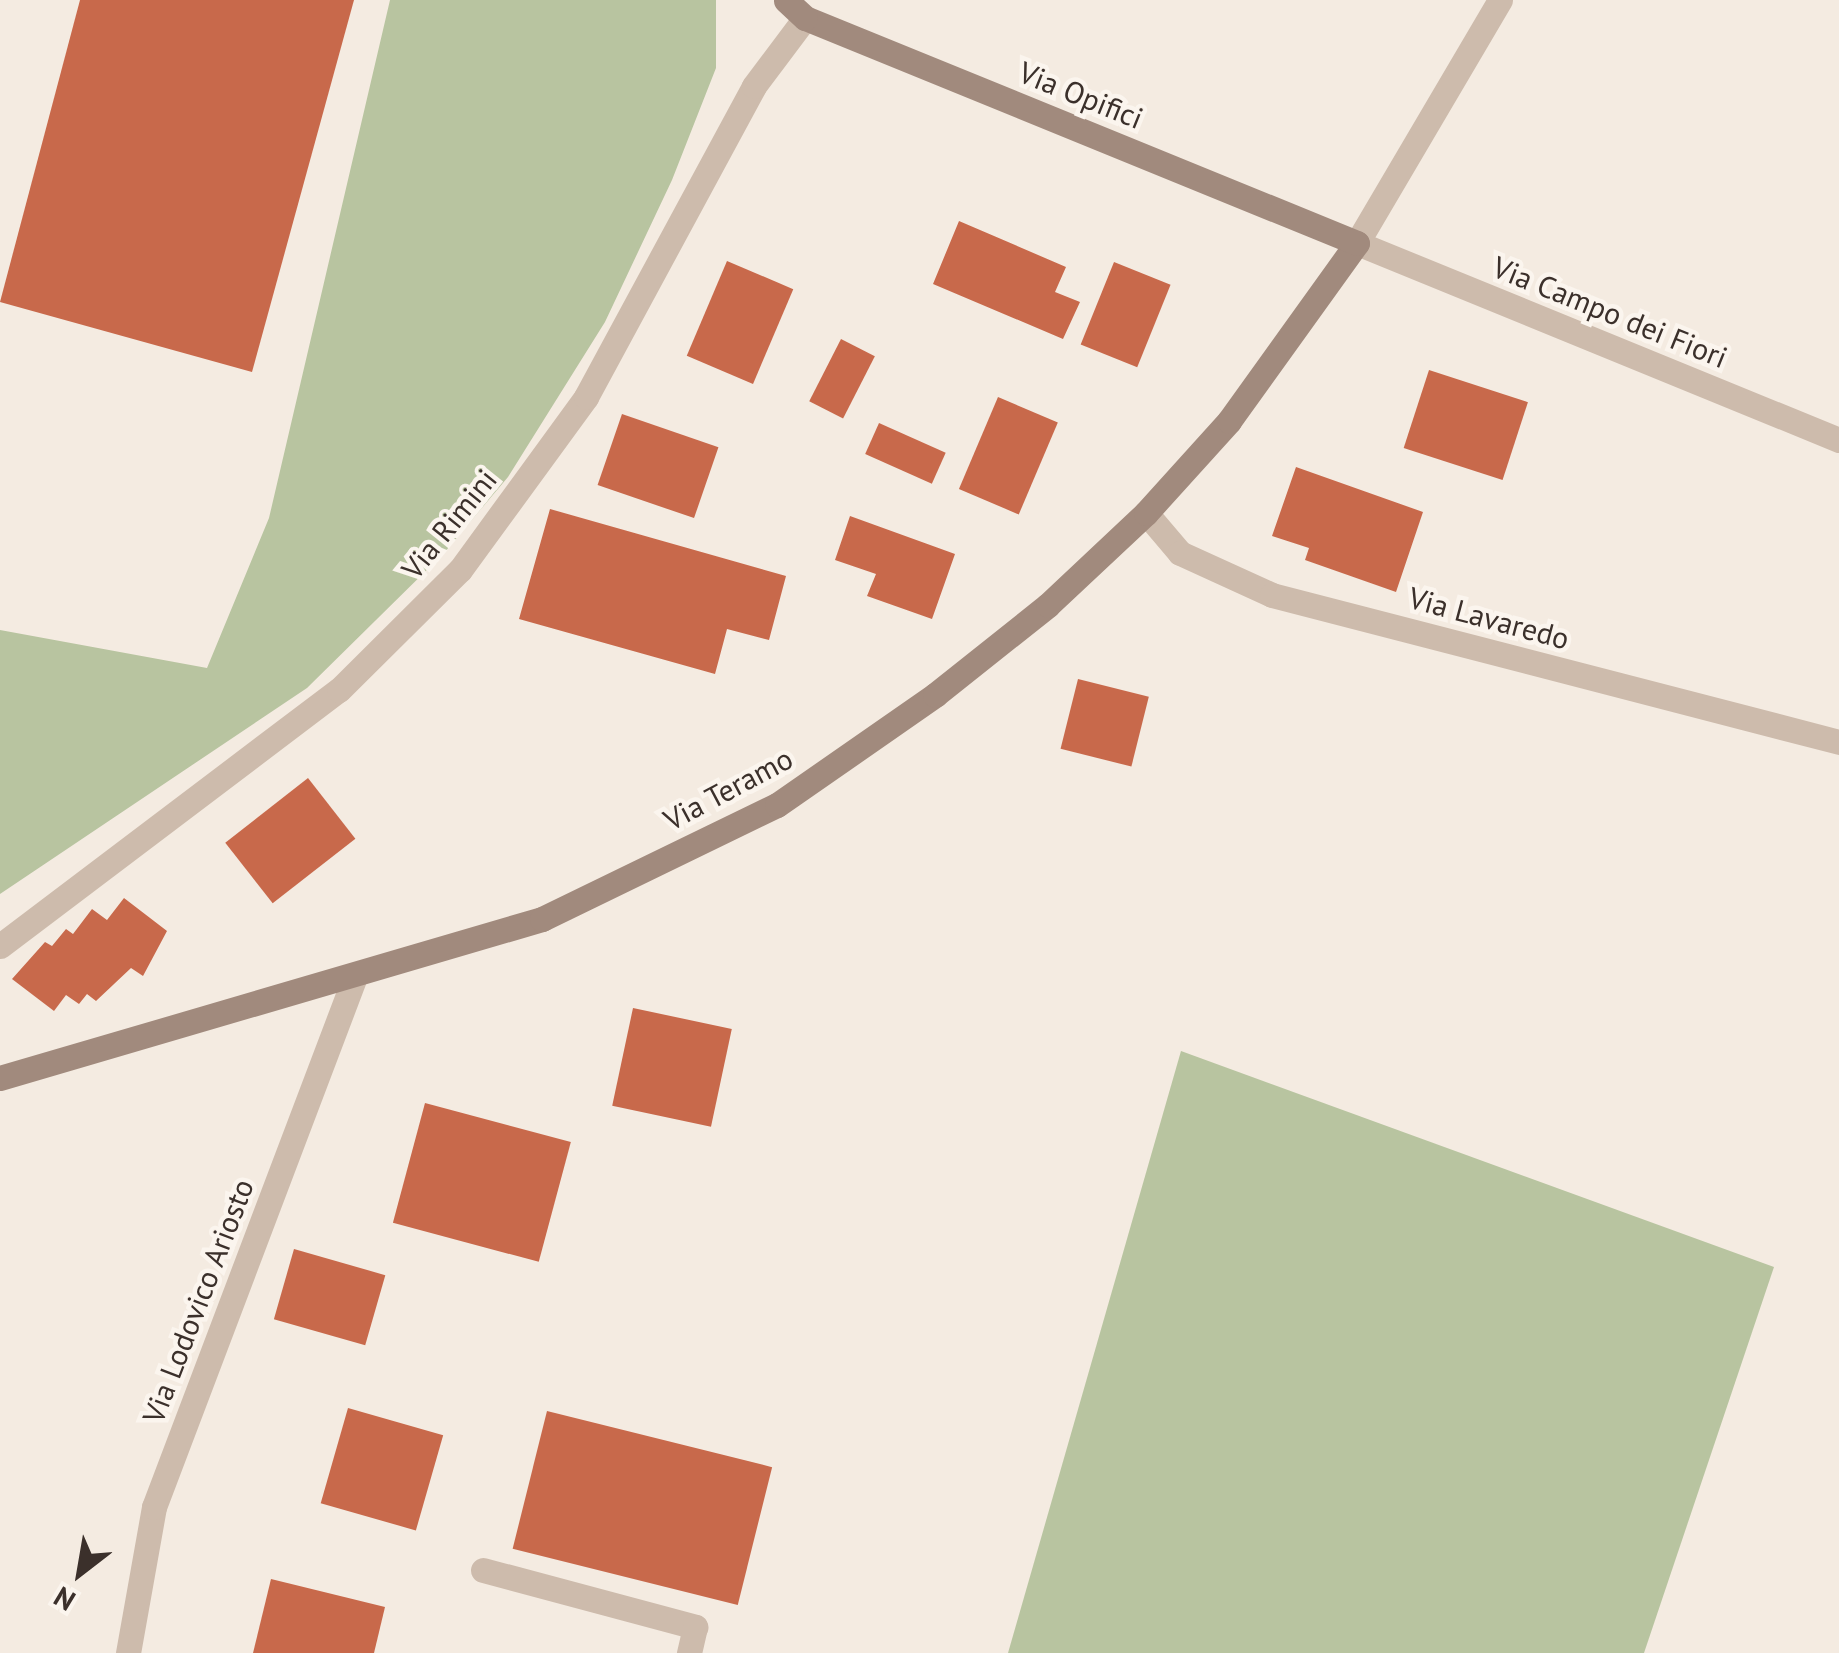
<!DOCTYPE html>
<style>
body{margin:0}
#map{position:relative;width:1839px;height:1653px;overflow:hidden;background:#f4ebe1;font-family:"PT Sans",sans-serif}
div>[style]{position:absolute}
[style*='--x']{left:calc(var(--x)*1px);top:calc(var(--y)*1px);width:calc(var(--w)*1px);rotate:calc(var(--a)*1deg)}
.green>*{inset:0;background:#b8c4a0}
.building>*{inset:0;background:#c8694b;transform-origin:0 0}
.street>*{height:25px;margin:-12.5px;padding:0 12.5px;transform-origin:12.5px;border-radius:12.5px;background:#cdbbac}
.secondary>*{height:25px;margin:-12.5px;padding:0 12.5px;transform-origin:12.5px;border-radius:12.5px;background:#a18a7d}
span{translate:-50% -50%;white-space:nowrap;text-align:center;line-height:1.15;-webkit-text-stroke:9px #fbf5ee;paint-order:stroke}
.street-label{font-size:30px;color:#3b302b}
.north{position:absolute;left:30px;top:1523px;width:100px;height:100px;-webkit-text-stroke:8px #fbf5ee;paint-order:stroke;rotate:211deg;font-size:28px;font-weight:700;line-height:40px;text-align:center;color:#3b302b}
.north::after{content:'';display:block;margin:auto;width:35px;height:45px;background:#3b302b;clip-path:polygon(50% 0,100% 100%,50% 72%,0 100%)}
</style>
<div id="map">
<div class="green">
<i style="clip-path:polygon(390px 0,716px 0,716px 68px,672px 180px,605px 322px,508px 477px,444px 553px,307px 688px,0 894px,0 630px,207px 668px,269px 518px)"></i>
<i style="clip-path:polygon(1181px 1051px,1774px 1267px,1644px 1653px,1008px 1653px)"></i>
</div>
<div class="building">
<i style="clip-path:polygon(80px 0,354px 0,252px 372px,0 302px)"></i>
<i style="clip-path:polygon(959px 221px,1066px 267px,1055px 292px,1080px 302px,1063px 339px,933px 284px)"></i>
<i style="left:727px;top:261px;width:72px;height:103px;rotate:23deg"></i>
<i style="left:1114px;top:262px;width:61px;height:89px;rotate:22deg"></i>
<i style="left:841px;top:339px;width:38px;height:70px;rotate:27deg"></i>
<i style="left:1429px;top:370px;width:104px;height:82px;rotate:18deg"></i>
<i style="left:998px;top:397px;width:65px;height:100px;rotate:23deg"></i>
<i style="left:622px;top:414px;width:102px;height:75px;rotate:19deg"></i>
<i style="left:879px;top:423px;width:73px;height:34px;rotate:24deg"></i>
<i style="clip-path:polygon(1296px 467px,1423px 512px,1396px 592px,1305px 560px,1309px 548px,1272px 536px)"></i>
<i style="clip-path:polygon(550px 509px,786px 576px,769px 640px,727px 629px,715px 674px,519px 619px)"></i>
<i style="clip-path:polygon(850px 516px,955px 554px,932px 619px,867px 596px,876px 574px,835px 560px)"></i>
<i style="left:1078px;top:679px;width:73px;height:72px;rotate:14deg"></i>
<i style="left:308px;top:778px;width:77px;height:105px;rotate:52deg"></i>
<i style="clip-path:polygon(124px 898px,167px 931px,143px 976px,131px 968px,96px 1001px,87px 994px,79px 1004px,66px 995px,54px 1011px,12px 979px,45px 942px,52px 946px,66px 929px,73px 934px,92px 909px,107px 920px)"></i>
<i style="left:633px;top:1008px;width:101px;height:100px;rotate:12deg"></i>
<i style="left:425px;top:1103px;width:151px;height:124px;rotate:15deg"></i>
<i style="left:294px;top:1249px;width:95px;height:73px;rotate:16deg"></i>
<i style="left:348px;top:1408px;width:99px;height:99px;rotate:16deg"></i>
<i style="left:547px;top:1411px;width:232px;height:142px;rotate:14deg"></i>
<i style="clip-path:polygon(271px 1579px,385px 1607px,374px 1653px,253px 1653px)"></i>
</div>
<div class="street">
<i style="--x:1500;--y:0;--w:282;--a:120.5"></i>
<i style="--x:1357;--y:243;--w:521;--a:22.23"></i>
<i style="--x:1146;--y:513;--w:52;--a:49.6"></i>
<i style="--x:1180;--y:553;--w:101;--a:24.5"></i>
<i style="--x:1272;--y:595;--w:586;--a:14.53"></i>
<i style="--x:0;--y:946;--w:425;--a:-37.1"></i>
<i style="--x:339;--y:690;--w:170;--a:-44.8"></i>
<i style="--x:460;--y:570;--w:214;--a:-53.9"></i>
<i style="--x:586;--y:397;--w:353;--a:-61.6"></i>
<i style="--x:754;--y:86;--w:85;--a:-53.1"></i>
<i style="--x:483;--y:1570;--w:220;--a:15"></i>
<i style="--x:695;--y:1627;--w:27;--a:103"></i>
<i style="--x:128;--y:1653;--w:148;--a:-79.9"></i>
<i style="--x:154;--y:1507;--w:565;--a:-69.25"></i>
</div>
<div class="secondary">
<i style="--x:0;--y:1078;--w:565;--a:-16.35"></i>
<i style="--x:542;--y:919;--w:261;--a:-25.9"></i>
<i style="--x:777;--y:805;--w:193;--a:-34.8"></i>
<i style="--x:935;--y:695;--w:144;--a:-38.5"></i>
<i style="--x:1048;--y:605;--w:134;--a:-43.2"></i>
<i style="--x:1146;--y:513;--w:124;--a:-47.9"></i>
<i style="--x:1229;--y:421;--w:219;--a:-54.3"></i>
<i style="--x:1357;--y:243;--w:596;--a:-157.82"></i>
<i style="--x:805;--y:18;--w:26;--a:-137"></i>
</div>
<div class="street-label">
<span style="left:1081px;top:95px;rotate:22deg">Via Opifici</span>
<span style="left:1610px;top:312px;rotate:22deg">Via Campo dei Fiori</span>
<span style="left:449px;top:524px;rotate:-51deg">Via Rimini</span>
<span style="left:1489px;top:618px;rotate:15deg">Via Lavaredo</span>
<span style="left:728px;top:789px;rotate:-28deg">Via Teramo</span>
<span style="left:198px;top:1301px;rotate:-69deg">Via Lodovico Ariosto</span>
</div>
<div class="north">N</div>
</div>
